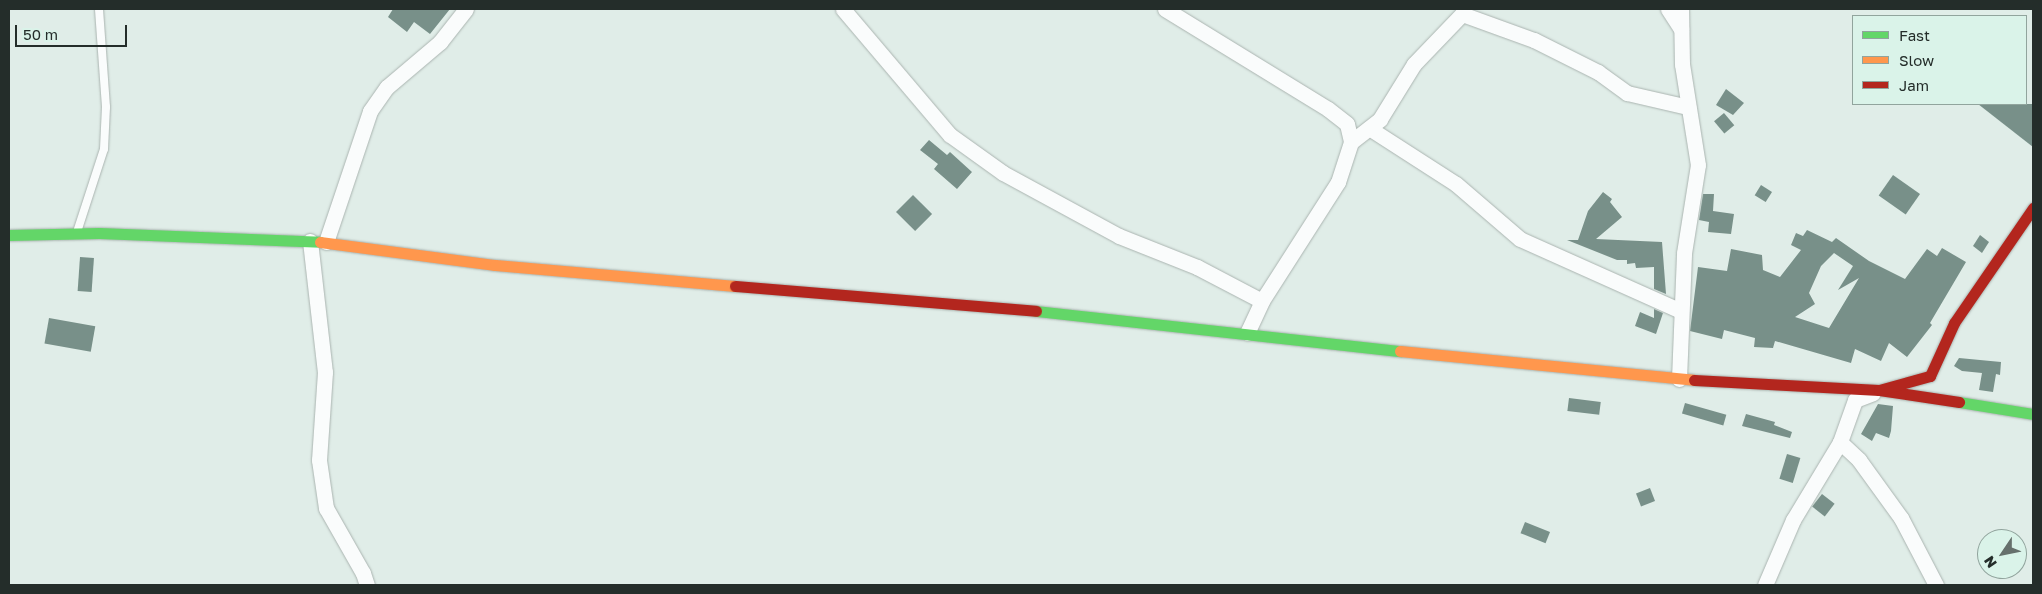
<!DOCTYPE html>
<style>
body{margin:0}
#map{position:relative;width:2042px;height:594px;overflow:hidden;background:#e0ede8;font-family:"Golos Text",sans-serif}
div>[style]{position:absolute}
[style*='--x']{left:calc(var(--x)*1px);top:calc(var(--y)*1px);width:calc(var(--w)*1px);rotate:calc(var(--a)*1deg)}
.building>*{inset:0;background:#789089;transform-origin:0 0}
.roads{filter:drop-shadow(0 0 1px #aab4b0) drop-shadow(0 0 1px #aab4b0)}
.lane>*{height:8px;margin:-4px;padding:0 4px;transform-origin:4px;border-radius:4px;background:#fafcfc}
.street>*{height:15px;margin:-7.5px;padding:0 7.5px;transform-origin:7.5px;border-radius:7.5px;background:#fafcfc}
.fast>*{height:11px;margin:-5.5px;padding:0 5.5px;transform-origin:5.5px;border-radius:5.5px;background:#63d668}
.slow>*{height:11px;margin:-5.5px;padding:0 5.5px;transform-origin:5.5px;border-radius:5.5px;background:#ff974d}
.jam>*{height:11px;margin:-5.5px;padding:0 5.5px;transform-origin:5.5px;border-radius:5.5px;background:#b3261e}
span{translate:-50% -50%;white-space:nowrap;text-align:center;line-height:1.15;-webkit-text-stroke:5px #daf3e9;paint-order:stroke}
.frame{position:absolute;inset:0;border:10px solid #242d2a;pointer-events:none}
.legend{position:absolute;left:1852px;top:15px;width:175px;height:90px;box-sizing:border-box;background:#daf3e9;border:1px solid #91a49d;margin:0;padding:6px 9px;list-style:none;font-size:15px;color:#242d2a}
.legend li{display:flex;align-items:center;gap:10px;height:25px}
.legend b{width:25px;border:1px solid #91a49d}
.north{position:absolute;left:1977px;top:529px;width:50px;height:50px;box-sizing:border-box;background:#daf3e9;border:1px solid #91a49d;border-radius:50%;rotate:236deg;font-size:14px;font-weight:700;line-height:20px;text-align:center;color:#242d2a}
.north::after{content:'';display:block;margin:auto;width:18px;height:22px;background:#66706c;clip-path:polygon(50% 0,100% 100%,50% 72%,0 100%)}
.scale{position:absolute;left:15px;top:25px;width:112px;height:22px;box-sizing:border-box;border:2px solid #242d2a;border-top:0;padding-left:6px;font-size:15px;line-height:18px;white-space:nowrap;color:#242d2a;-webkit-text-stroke:4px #daf3e9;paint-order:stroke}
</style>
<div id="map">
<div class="building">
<i style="clip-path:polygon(393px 9px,450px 9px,430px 34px,414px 22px,407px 32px,388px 17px)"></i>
<i style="clip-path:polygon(1726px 89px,1744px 103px,1733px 115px,1716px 105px)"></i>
<i style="clip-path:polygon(1978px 104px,2033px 104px,2033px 147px)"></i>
<i style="left:1724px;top:113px;width:16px;height:13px;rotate:50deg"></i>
<i style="clip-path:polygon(929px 140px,947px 155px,950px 152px,972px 172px,957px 189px,934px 169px,938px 164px,920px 150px)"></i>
<i style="left:1893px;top:175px;width:33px;height:25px;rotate:35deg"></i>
<i style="left:1761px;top:185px;width:13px;height:12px;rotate:32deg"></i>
<i style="clip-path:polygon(1603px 192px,1612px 199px,1610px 202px,1622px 217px,1596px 239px,1662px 242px,1666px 294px,1654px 289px,1654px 267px,1636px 268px,1635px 263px,1627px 264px,1627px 260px,1617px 260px,1567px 240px,1578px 240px,1588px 211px)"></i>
<i style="clip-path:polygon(1703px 194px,1714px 194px,1713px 211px,1734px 214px,1731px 234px,1708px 232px,1709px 222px,1699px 220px)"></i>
<i style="left:913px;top:195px;width:27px;height:24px;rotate:45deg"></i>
<i style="clip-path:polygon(evenodd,1807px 230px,1832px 242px,1836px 238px,1869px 261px,1905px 279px,1927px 249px,1937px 256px,1942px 248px,1966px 262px,1930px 323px,1932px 325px,1907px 357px,1889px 343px,1881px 361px,1855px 349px,1851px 363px,1775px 341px,1773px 348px,1754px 347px,1755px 338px,1724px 330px,1722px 339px,1690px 331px,1698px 267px,1727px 271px,1731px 249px,1762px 255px,1763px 270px,1780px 277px,1801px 250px,1791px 245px,1796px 233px,1803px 236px,1807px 230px,1834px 253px,1853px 266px,1838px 290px,1859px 278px,1829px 328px,1795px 317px,1815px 304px,1809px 293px,1821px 266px,1834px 253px)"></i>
<i style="clip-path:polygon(1980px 235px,1989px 242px,1982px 253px,1973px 246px)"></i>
<i style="left:80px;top:257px;width:14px;height:34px;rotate:4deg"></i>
<i style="clip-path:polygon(1654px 309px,1663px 313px,1656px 334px,1635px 326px,1640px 312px,1654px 318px)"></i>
<i style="left:49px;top:318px;width:47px;height:26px;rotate:10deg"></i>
<i style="clip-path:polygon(1959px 358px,2001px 362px,2000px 375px,1996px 374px,1993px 392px,1979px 390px,1982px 373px,1962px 371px,1954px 366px)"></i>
<i style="left:1569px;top:398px;width:32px;height:13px;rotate:7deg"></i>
<i style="left:1685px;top:403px;width:43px;height:11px;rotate:16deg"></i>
<i style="clip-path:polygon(1878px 404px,1893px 406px,1891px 431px,1889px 438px,1876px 433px,1872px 441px,1861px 434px)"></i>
<i style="clip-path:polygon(1746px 414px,1775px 422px,1774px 425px,1792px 432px,1790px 438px,1742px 426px)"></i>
<i style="left:1787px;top:454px;width:14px;height:26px;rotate:17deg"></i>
<i style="left:1650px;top:488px;width:14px;height:15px;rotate:69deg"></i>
<i style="left:1822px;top:494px;width:16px;height:16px;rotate:38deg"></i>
<i style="left:1525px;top:522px;width:27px;height:12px;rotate:22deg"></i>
</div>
<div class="roads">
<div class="lane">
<i style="--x:78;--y:229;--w:84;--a:-72"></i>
<i style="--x:104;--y:149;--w:42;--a:-87.3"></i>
<i style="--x:106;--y:107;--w:98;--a:-94.1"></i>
</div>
<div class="street">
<i style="--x:843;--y:9;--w:165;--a:49.7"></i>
<i style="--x:950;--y:135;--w:65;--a:35.6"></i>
<i style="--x:1003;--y:173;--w:132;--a:28.5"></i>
<i style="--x:1119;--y:236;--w:84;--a:21.7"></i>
<i style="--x:1197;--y:267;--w:73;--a:27.6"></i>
<i style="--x:1165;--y:9;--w:191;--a:31.5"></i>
<i style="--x:1328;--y:109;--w:24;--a:38"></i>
<i style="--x:1347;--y:124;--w:18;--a:77"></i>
<i style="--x:1351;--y:142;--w:42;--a:108"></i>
<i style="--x:1338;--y:182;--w:141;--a:122.6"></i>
<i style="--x:1262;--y:301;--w:35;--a:115"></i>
<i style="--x:1668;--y:9;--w:24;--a:57"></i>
<i style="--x:1369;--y:128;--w:103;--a:32.8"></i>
<i style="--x:1456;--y:184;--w:84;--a:40.7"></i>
<i style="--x:1520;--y:239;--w:176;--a:24.1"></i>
<i style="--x:1351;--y:142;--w:37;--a:-38"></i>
<i style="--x:1380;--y:119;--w:65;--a:-58.3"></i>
<i style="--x:1414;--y:64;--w:69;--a:-46.2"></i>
<i style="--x:1462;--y:14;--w:77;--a:19.9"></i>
<i style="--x:1534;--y:40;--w:72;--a:26.6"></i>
<i style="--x:1598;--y:72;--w:36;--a:36"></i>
<i style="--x:1627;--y:93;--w:63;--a:12.9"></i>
<i style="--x:310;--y:241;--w:132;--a:83.5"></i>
<i style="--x:325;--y:372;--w:88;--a:93.9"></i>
<i style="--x:319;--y:460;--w:49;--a:81.7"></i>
<i style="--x:326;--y:508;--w:75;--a:60.4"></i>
<i style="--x:363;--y:573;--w:13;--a:72"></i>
<i style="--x:326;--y:242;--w:138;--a:-71.4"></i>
<i style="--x:370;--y:111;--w:29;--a:-55"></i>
<i style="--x:387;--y:87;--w:70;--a:-40.3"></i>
<i style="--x:440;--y:42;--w:42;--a:-51.8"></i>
<i style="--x:1679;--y:379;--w:126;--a:-87.7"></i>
<i style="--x:1684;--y:253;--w:89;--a:-81"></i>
<i style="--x:1698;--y:165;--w:102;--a:-99"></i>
<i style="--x:1682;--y:64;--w:55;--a:-91"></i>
<i style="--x:1840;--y:442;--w:26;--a:43"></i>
<i style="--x:1859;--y:460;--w:72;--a:54.1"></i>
<i style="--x:1901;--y:518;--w:76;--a:62.4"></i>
<i style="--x:1765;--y:585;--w:71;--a:-66.7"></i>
<i style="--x:1793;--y:520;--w:91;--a:-58.9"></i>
<i style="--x:1840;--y:442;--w:45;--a:-70.3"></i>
<i style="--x:1855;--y:400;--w:19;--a:-21"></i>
</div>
<div class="fast">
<i style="--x:9;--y:235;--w:90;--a:-1.3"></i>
<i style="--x:99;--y:233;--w:221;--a:2.3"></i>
<i style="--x:1036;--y:311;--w:366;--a:6.3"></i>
<i style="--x:1959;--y:402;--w:75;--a:9.2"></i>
</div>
<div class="slow">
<i style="--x:320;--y:242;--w:177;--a:7.5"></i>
<i style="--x:495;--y:265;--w:241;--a:5"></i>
<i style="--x:1400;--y:351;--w:295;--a:5.6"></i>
</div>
<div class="jam">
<i style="--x:735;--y:286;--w:302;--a:4.7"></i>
<i style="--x:1694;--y:380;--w:185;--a:3.1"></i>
<i style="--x:1879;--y:390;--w:81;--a:8.5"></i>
<i style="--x:1879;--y:390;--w:53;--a:-15.4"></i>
<i style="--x:1930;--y:376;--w:58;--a:-65.6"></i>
<i style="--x:1954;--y:323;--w:140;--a:-55.5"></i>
</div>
</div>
<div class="frame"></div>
<ul class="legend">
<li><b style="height:6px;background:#63d668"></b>Fast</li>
<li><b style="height:6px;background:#ff974d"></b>Slow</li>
<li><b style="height:6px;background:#b3261e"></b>Jam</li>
</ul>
<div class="north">N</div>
<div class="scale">50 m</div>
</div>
